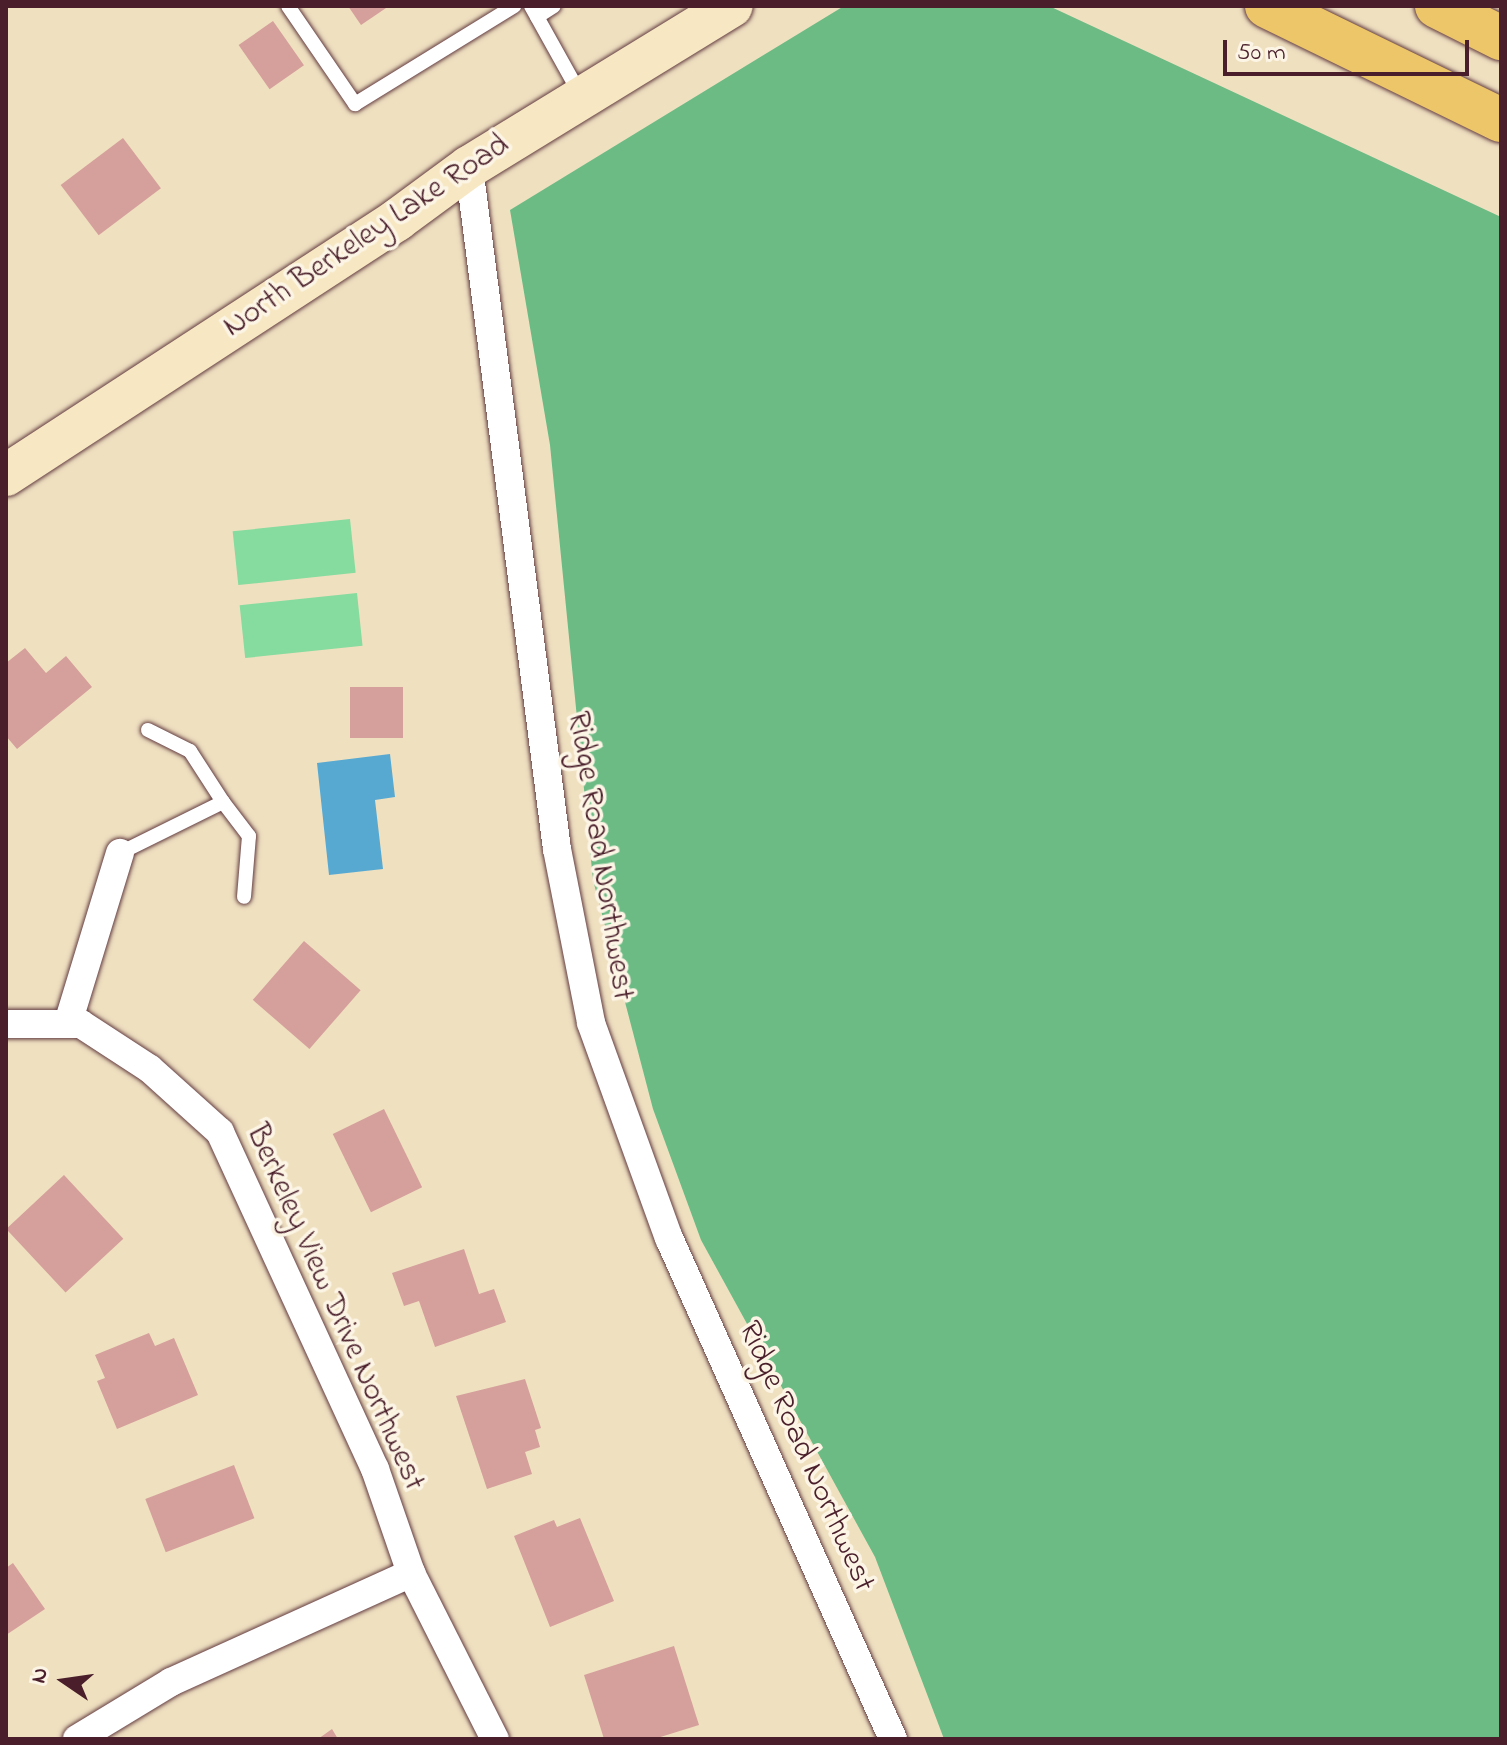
<!DOCTYPE html>
<style>
body{margin:0}
#map{position:relative;width:1507px;height:1745px;overflow:hidden;background:#efe0c0;font-family:"Indie Flower",sans-serif}
div>[style]{position:absolute}
[style*='--x']{left:calc(var(--x)*1px);top:calc(var(--y)*1px);width:calc(var(--w)*1px);rotate:calc(var(--a)*1deg)}
.green>*{inset:0;background:#86db9e;transform-origin:0 0}
.forest>*{inset:0;background:#6cbb85}
.water>*{inset:0;background:#57a9d2}
.building>*{inset:0;background:#d59f9b;transform-origin:0 0}
.roads{filter:drop-shadow(0 0 2px #633c41) drop-shadow(0 0 2px #633c41)}
.lane>*{height:14px;margin:-7px;padding:0 7px;transform-origin:7px;border-radius:7px;background:#fff}
.street>*{height:28px;margin:-14px;padding:0 14px;transform-origin:14px;border-radius:14px;background:#fff}
.secondary>*{height:42px;margin:-21px;padding:0 21px;transform-origin:21px;border-radius:21px;background:#f7e8c3}
.highway>*{height:44px;margin:-22px;padding:0 22px;transform-origin:22px;border-radius:22px;background:#ecc669}
span{translate:-50% -50%;white-space:nowrap;text-align:center;line-height:1.15;-webkit-text-stroke:7px #fcf5e5;paint-order:stroke}
.street-label{font-size:32px;color:#4a1f2b}
.frame{position:absolute;inset:0;border:8px solid #4a1f2b;pointer-events:none}
.north{position:absolute;left:24px;top:1641px;width:80px;height:80px;-webkit-text-stroke:6px #fcf5e5;paint-order:stroke;rotate:283deg;font-size:22px;font-weight:700;line-height:32px;text-align:center;color:#4a1f2b}
.north::after{content:'';display:block;margin:auto;width:28px;height:36px;background:#4a1f2b;clip-path:polygon(50% 0,100% 100%,50% 72%,0 100%)}
.scale{position:absolute;left:1223px;top:40px;width:246px;height:36px;box-sizing:border-box;border:4px solid #4a1f2b;border-top:0;padding-left:10px;font-size:24px;line-height:28px;white-space:nowrap;color:#4a1f2b;-webkit-text-stroke:6px #fcf5e5;paint-order:stroke}
</style>
<div id="map">
<div class="green">
<i style="left:350px;top:519px;width:54px;height:118px;rotate:84deg"></i>
<i style="left:357px;top:593px;width:53px;height:118px;rotate:84deg"></i>
</div>
<div class="forest">
<i style="clip-path:polygon(844px 6px,1049px 6px,1501px 217px,1501px 1739px,944px 1739px,875px 1557px,701px 1240px,653px 1109px,593px 880px,550px 445px,510px 210px)"></i>
</div>
<div class="water">
<i style="clip-path:polygon(390px 754px,395px 797px,375px 800px,383px 869px,329px 875px,317px 763px)"></i>
</div>
<div class="building">
<i style="clip-path:polygon(348px 6px,389px 6px,361px 25px)"></i>
<i style="left:273px;top:21px;width:54px;height:42px;rotate:55deg"></i>
<i style="left:123px;top:138px;width:63px;height:78px;rotate:53deg"></i>
<i style="clip-path:polygon(25px 648px,46px 673px,66px 656px,92px 687px,17px 749px,6px 736px,6px 663px)"></i>
<i style="left:403px;top:687px;width:51px;height:53px;rotate:90deg"></i>
<i style="left:304px;top:941px;width:75px;height:78px;rotate:41deg"></i>
<i style="left:384px;top:1109px;width:87px;height:57px;rotate:64deg"></i>
<i style="left:64px;top:1175px;width:87px;height:79px;rotate:47deg"></i>
<i style="clip-path:polygon(464px 1249px,479px 1294px,494px 1289px,506px 1322px,435px 1347px,419px 1301px,404px 1306px,392px 1273px)"></i>
<i style="clip-path:polygon(149px 1333px,155px 1346px,174px 1338px,198px 1395px,117px 1429px,97px 1381px,105px 1378px,95px 1355px)"></i>
<i style="clip-path:polygon(525px 1379px,541px 1428px,535px 1430px,540px 1447px,525px 1452px,532px 1474px,487px 1489px,456px 1396px)"></i>
<i style="left:234px;top:1465px;width:57px;height:95px;rotate:69deg"></i>
<i style="clip-path:polygon(580px 1518px,614px 1601px,550px 1627px,514px 1536px,554px 1520px,557px 1527px)"></i>
<i style="clip-path:polygon(13px 1563px,45px 1609px,6px 1635px,6px 1568px)"></i>
<i style="clip-path:polygon(674px 1646px,699px 1725px,654px 1739px,604px 1739px,584px 1675px)"></i>
<i style="clip-path:polygon(332px 1729px,338px 1739px,318px 1739px)"></i>
</div>
<div class="roads">
<div class="lane">
<i style="--x:288;--y:6;--w:119;--a:55.6"></i>
<i style="--x:355;--y:104;--w:187;--a:-31.6"></i>
<i style="--x:531;--y:6;--w:101;--a:60.9"></i>
<i style="--x:537;--y:17;--w:20;--a:-33"></i>
<i style="--x:223;--y:802;--w:43;--a:52.6"></i>
<i style="--x:249;--y:836;--w:61;--a:94.7"></i>
<i style="--x:120;--y:853;--w:115;--a:-26.3"></i>
<i style="--x:223;--y:802;--w:61;--a:-122.9"></i>
<i style="--x:190;--y:751;--w:47;--a:-153.4"></i>
</div>
<div class="street">
<i style="--x:469;--y:167;--w:688;--a:82.65"></i>
<i style="--x:557;--y:849;--w:177;--a:78.9"></i>
<i style="--x:591;--y:1023;--w:229;--a:70.1"></i>
<i style="--x:669;--y:1238;--w:549;--a:65.91"></i>
<i style="--x:68;--y:1023;--w:178;--a:-73"></i>
<i style="--x:6;--y:1024;--w:75;--a:0"></i>
<i style="--x:81;--y:1024;--w:82;--a:33.1"></i>
<i style="--x:150;--y:1069;--w:94;--a:42"></i>
<i style="--x:220;--y:1132;--w:371;--a:65.3"></i>
<i style="--x:375;--y:1469;--w:110;--a:70.9"></i>
<i style="--x:411;--y:1573;--w:186;--a:63.2"></i>
<i style="--x:77;--y:1739;--w:110;--a:-31.2"></i>
<i style="--x:171;--y:1682;--w:264;--a:-24.4"></i>
</div>
<div class="secondary">
<i style="--x:6;--y:475;--w:467;--a:-33.1"></i>
<i style="--x:397;--y:220;--w:89;--a:-36.4"></i>
<i style="--x:469;--y:167;--w:308;--a:-31.5"></i>
</div>
<div class="highway">
<i style="--x:1267;--y:6;--w:260;--a:26"></i>
<i style="--x:1437;--y:6;--w:72;--a:26.6"></i>
</div>
</div>
<div class="street-label">
<span style="left:367px;top:237px;rotate:-34deg">North Berkeley Lake Road</span>
<span style="left:599px;top:856px;rotate:81deg">Ridge Road Northwest</span>
<span style="left:334px;top:1308px;rotate:66deg">Berkeley View Drive Northwest</span>
<span style="left:805px;top:1457px;rotate:66deg">Ridge Road Northwest</span>
</div>
<div class="frame"></div>
<div class="north">N</div>
<div class="scale">50 m</div>
</div>
